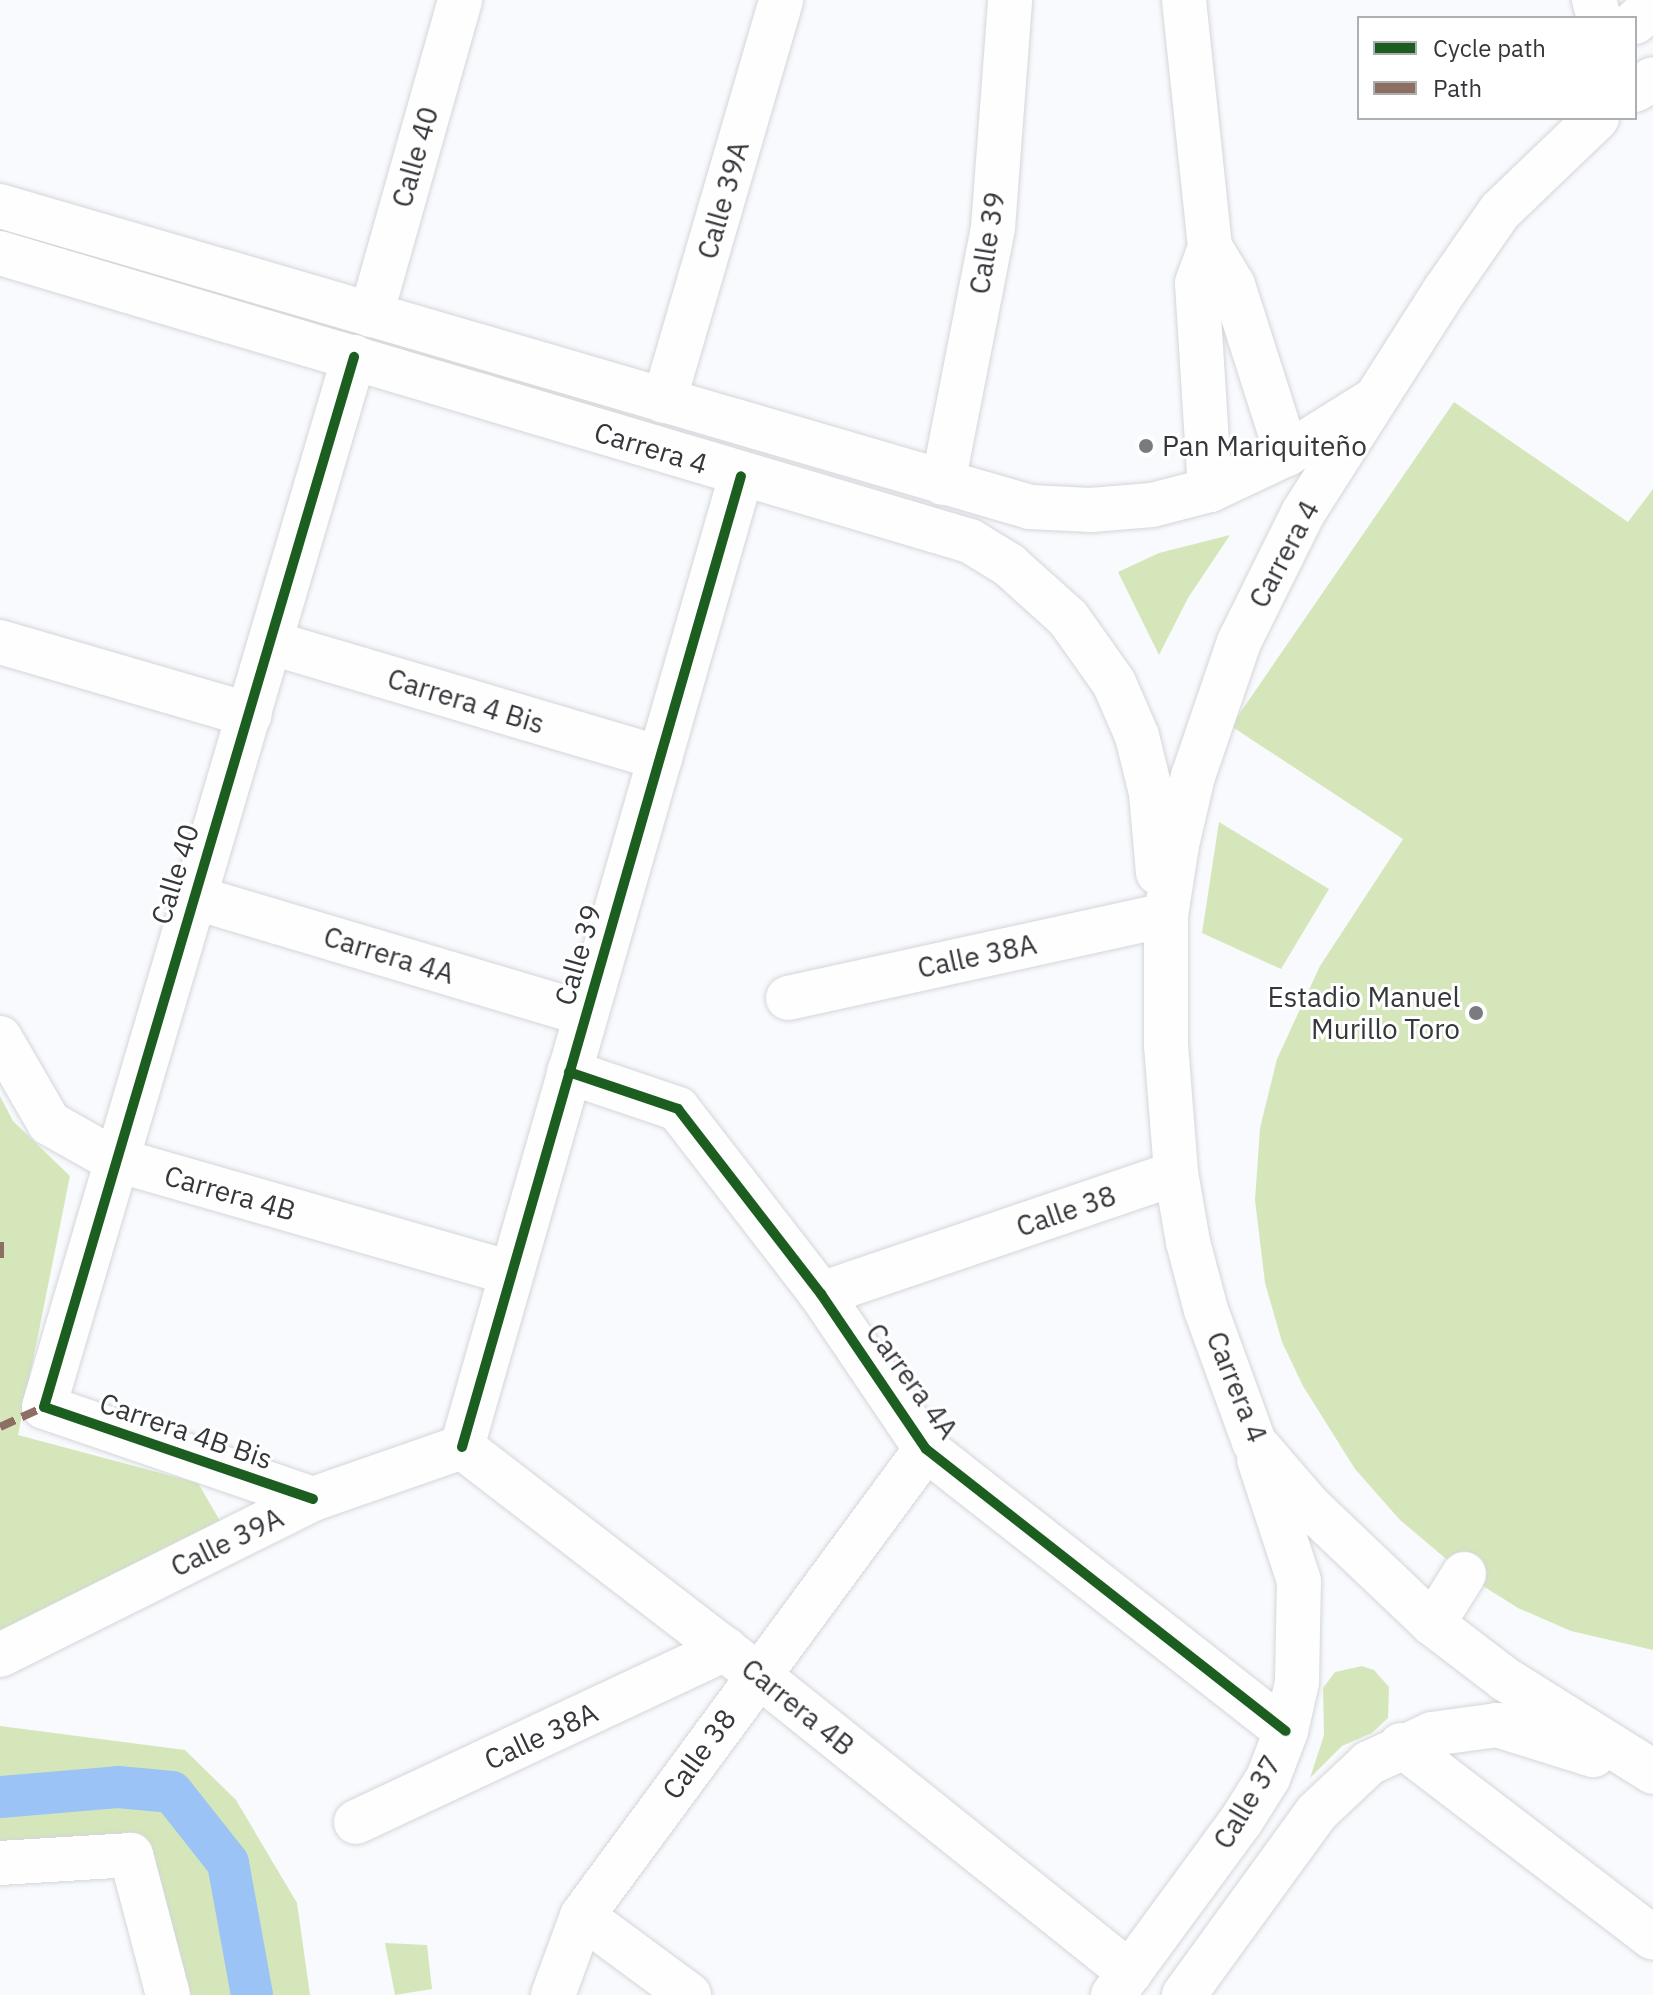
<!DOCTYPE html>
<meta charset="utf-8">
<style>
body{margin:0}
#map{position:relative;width:1653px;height:1995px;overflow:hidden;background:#f8fafd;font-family:"IBM Plex Sans",sans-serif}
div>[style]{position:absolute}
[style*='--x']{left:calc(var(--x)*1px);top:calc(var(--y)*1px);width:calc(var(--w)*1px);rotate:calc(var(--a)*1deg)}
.green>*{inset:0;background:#d5e7ba}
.canal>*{height:42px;margin:-21px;padding:0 21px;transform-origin:21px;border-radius:21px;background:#9cc3f5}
.roads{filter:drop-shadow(0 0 2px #d4d6d9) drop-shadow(0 0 2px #d4d6d9)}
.minor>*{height:44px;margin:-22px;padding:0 22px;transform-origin:22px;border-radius:22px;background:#fefeff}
.major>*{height:44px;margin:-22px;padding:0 22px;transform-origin:22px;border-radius:22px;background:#fefeff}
.quiet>*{height:8px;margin-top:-4px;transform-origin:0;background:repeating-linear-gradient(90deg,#8d6e63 0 16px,transparent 0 24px)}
.cycleway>*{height:10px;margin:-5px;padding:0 5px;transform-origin:5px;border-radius:5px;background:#1b5e20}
.dots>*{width:22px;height:22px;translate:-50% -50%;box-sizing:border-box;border:4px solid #fff;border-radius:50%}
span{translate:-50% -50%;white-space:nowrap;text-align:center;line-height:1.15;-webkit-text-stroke:6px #fff;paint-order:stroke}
.street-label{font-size:28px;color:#35373b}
.poi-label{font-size:28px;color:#35373b}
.left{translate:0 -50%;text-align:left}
.right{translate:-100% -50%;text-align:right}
.legend{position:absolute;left:1357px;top:16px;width:280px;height:104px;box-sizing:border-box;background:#fff;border:2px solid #aeafb1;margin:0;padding:10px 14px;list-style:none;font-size:24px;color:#35373b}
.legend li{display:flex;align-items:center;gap:16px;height:40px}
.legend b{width:40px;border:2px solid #aeafb1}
</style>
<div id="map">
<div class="green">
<i style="clip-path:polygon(1454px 402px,1628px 522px,1653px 489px,1653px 1650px,1571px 1631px,1518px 1608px,1464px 1574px,1400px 1520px,1355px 1469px,1303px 1386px,1282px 1342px,1265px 1283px,1255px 1200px,1260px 1128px,1277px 1059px,1320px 966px,1403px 839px,1231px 726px)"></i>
<i style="clip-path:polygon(1230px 535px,1188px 598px,1159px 655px,1118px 572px,1159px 553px)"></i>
<i style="clip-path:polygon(1219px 822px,1329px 889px,1281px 969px,1202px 933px)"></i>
<i style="clip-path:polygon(0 1096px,13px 1121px,70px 1176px,18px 1435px,198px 1483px,223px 1526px,0 1635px)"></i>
<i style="clip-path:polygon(1362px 1666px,1374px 1670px,1389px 1687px,1388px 1718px,1372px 1733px,1342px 1746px,1310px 1778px,1324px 1735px,1323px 1688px,1335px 1672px)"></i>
<i style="clip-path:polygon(0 1726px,185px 1750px,236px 1800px,297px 1903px,310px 1995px,188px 1995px,145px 1839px,0 1847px)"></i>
<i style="clip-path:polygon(385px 1943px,427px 1945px,432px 1989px,395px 1995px)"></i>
</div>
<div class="canal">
<i style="--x:0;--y:1797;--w:118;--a:-4.8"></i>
<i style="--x:118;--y:1787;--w:54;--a:5.3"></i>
<i style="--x:172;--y:1792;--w:90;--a:51.7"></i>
<i style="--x:228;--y:1863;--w:134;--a:79.7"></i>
</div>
<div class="roads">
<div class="minor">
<i style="--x:1184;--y:0;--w:248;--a:84"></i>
<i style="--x:1210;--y:247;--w:44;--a:58.8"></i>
<i style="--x:1233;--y:285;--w:177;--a:72.3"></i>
<i style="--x:1594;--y:0;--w:19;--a:74"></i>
<i style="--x:1635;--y:22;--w:24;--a:-42"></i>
<i style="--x:371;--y:315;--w:327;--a:-74.2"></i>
<i style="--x:664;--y:401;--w:418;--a:-73.7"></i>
<i style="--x:943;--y:483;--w:260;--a:-78.9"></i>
<i style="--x:993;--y:228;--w:229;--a:-85.7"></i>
<i style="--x:1210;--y:490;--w:207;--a:-93.6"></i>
<i style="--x:1197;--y:283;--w:38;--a:-70"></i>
<i style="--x:0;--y:642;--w:260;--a:16.3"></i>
<i style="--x:272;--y:643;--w:405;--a:16.5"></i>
<i style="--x:193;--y:897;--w:410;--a:16.6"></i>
<i style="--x:788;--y:998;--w:387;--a:-12.4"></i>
<i style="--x:0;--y:1038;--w:98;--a:60"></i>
<i style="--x:49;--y:1123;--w:73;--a:29.4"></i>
<i style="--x:113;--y:1159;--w:414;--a:16"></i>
<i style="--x:569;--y:1072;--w:115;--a:18.7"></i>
<i style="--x:678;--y:1109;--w:234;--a:52.3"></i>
<i style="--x:821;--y:1294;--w:187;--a:55.9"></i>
<i style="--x:926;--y:1449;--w:457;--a:38.1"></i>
<i style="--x:821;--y:1294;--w:375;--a:-18.8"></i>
<i style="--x:462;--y:1447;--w:1010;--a:-73.97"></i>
<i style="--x:462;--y:1447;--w:372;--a:37.6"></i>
<i style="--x:757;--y:1674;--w:478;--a:38.7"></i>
<i style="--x:313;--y:1499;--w:284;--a:-161.1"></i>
<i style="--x:44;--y:1407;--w:1095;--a:-73.55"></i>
<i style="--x:1433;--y:1624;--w:59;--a:-58.2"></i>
<i style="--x:0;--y:1655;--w:350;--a:-26.5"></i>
<i style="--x:313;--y:1499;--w:158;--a:-19.2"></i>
<i style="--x:1401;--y:1745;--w:317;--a:37.4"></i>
<i style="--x:356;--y:1822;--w:408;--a:-25.1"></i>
<i style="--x:0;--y:1863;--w:131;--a:-3.5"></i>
<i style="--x:131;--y:1855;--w:145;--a:75.2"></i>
<i style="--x:582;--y:1916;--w:133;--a:36.4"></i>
<i style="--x:553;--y:1995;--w:84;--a:-69.8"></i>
<i style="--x:582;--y:1916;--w:580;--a:-53.62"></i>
</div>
<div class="major">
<i style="--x:1635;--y:90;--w:21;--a:-31"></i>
<i style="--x:1597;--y:118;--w:134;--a:136.2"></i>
<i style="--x:1500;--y:211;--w:96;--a:124.8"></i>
<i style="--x:1445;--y:290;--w:264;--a:122.5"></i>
<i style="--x:1303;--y:513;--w:144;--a:116.4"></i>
<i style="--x:1239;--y:642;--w:142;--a:108.9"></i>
<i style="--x:1193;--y:776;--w:71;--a:103.1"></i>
<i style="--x:1177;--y:845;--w:71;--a:98.9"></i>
<i style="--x:1166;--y:915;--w:130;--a:90"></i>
<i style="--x:1166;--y:1045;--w:128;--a:85.5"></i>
<i style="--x:1176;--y:1173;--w:70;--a:80.1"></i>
<i style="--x:1188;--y:1242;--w:70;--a:75.2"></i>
<i style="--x:1206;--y:1310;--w:140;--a:70"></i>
<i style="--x:1254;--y:1442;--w:84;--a:49.3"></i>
<i style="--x:1309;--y:1506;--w:171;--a:43.6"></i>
<i style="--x:1433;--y:1624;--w:91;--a:37.4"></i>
<i style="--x:1505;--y:1679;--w:175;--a:32.1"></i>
<i style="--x:0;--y:206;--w:1073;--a:16.29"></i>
<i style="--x:1030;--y:507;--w:61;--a:2.8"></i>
<i style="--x:1091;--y:510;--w:61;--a:-4.7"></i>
<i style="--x:1152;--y:505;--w:60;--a:-14.5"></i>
<i style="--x:1210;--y:490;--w:85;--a:-25.1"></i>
<i style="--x:1287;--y:454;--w:100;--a:-31.9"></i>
<i style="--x:0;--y:253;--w:1012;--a:16.54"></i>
<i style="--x:970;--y:541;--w:46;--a:31.6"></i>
<i style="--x:1009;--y:565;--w:79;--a:41.9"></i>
<i style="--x:1068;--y:618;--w:80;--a:54.7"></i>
<i style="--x:1114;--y:683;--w:58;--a:66.5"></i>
<i style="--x:1137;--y:736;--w:59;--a:76.2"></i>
<i style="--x:1151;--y:793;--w:80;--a:85"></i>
<i style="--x:1113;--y:1995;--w:216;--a:-53.7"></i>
<i style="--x:1241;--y:1821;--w:51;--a:-57.9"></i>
<i style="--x:1268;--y:1778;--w:50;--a:-69"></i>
<i style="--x:1286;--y:1731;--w:50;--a:-77.3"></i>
<i style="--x:1297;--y:1682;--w:101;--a:-88.9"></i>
<i style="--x:1299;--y:1581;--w:128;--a:-108.2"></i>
<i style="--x:1184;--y:1995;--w:225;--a:-54"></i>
<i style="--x:1316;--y:1813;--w:73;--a:-43.3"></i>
<i style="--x:1369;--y:1763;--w:69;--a:-24.7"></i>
<i style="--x:1432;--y:1734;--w:66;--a:-7.9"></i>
<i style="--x:1497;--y:1725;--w:101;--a:17.4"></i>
</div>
</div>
<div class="quiet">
<i style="--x:0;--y:1242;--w:21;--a:90"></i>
<i style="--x:0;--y:1427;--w:48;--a:-24.4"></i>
</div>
<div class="cycleway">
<i style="--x:569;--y:1072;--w:115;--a:18.7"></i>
<i style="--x:678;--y:1109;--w:234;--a:52.3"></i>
<i style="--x:821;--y:1294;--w:187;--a:55.9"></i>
<i style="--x:926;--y:1449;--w:457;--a:38.1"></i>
<i style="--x:462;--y:1447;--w:1010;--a:-73.97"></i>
<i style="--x:313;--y:1499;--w:284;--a:-161.1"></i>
<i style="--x:44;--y:1407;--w:1095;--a:-73.55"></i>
</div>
<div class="dots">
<i style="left:1146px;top:446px;background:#797b7f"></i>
<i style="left:1476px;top:1013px;background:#797b7f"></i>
</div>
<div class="street-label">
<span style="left:415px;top:157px;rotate:-74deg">Calle 40</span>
<span style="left:723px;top:200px;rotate:-74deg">Calle 39A</span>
<span style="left:987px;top:243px;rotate:-81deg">Calle 39</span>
<span style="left:651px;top:448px;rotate:17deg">Carrera 4</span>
<span style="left:1284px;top:554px;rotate:-62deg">Carrera 4</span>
<span style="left:466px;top:701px;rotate:17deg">Carrera 4 Bis</span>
<span style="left:175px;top:874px;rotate:-73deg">Calle 40</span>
<span style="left:389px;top:955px;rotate:17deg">Carrera 4A</span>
<span style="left:578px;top:955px;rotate:-74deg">Calle 39</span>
<span style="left:977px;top:956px;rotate:-12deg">Calle 38A</span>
<span style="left:230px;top:1193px;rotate:16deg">Carrera 4B</span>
<span style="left:1066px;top:1211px;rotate:-19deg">Calle 38</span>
<span style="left:912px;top:1381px;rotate:54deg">Carrera 4A</span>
<span style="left:1237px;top:1387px;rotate:68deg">Carrera 4</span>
<span style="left:186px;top:1431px;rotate:19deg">Carrera 4B Bis</span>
<span style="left:227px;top:1542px;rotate:-26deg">Calle 39A</span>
<span style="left:798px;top:1707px;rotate:39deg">Carrera 4B</span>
<span style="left:541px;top:1736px;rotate:-25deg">Calle 38A</span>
<span style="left:699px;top:1754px;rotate:-54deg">Calle 38</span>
<span style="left:1247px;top:1802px;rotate:-59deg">Calle 37</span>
</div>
<div class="poi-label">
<span class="left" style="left:1162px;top:446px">Pan Mariquiteño</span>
<span class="right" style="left:1460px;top:1013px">Estadio Manuel<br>Murillo Toro</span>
</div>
<ul class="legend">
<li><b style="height:10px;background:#1b5e20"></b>Cycle path</li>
<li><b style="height:10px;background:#8d6e63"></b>Path</li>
</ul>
</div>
